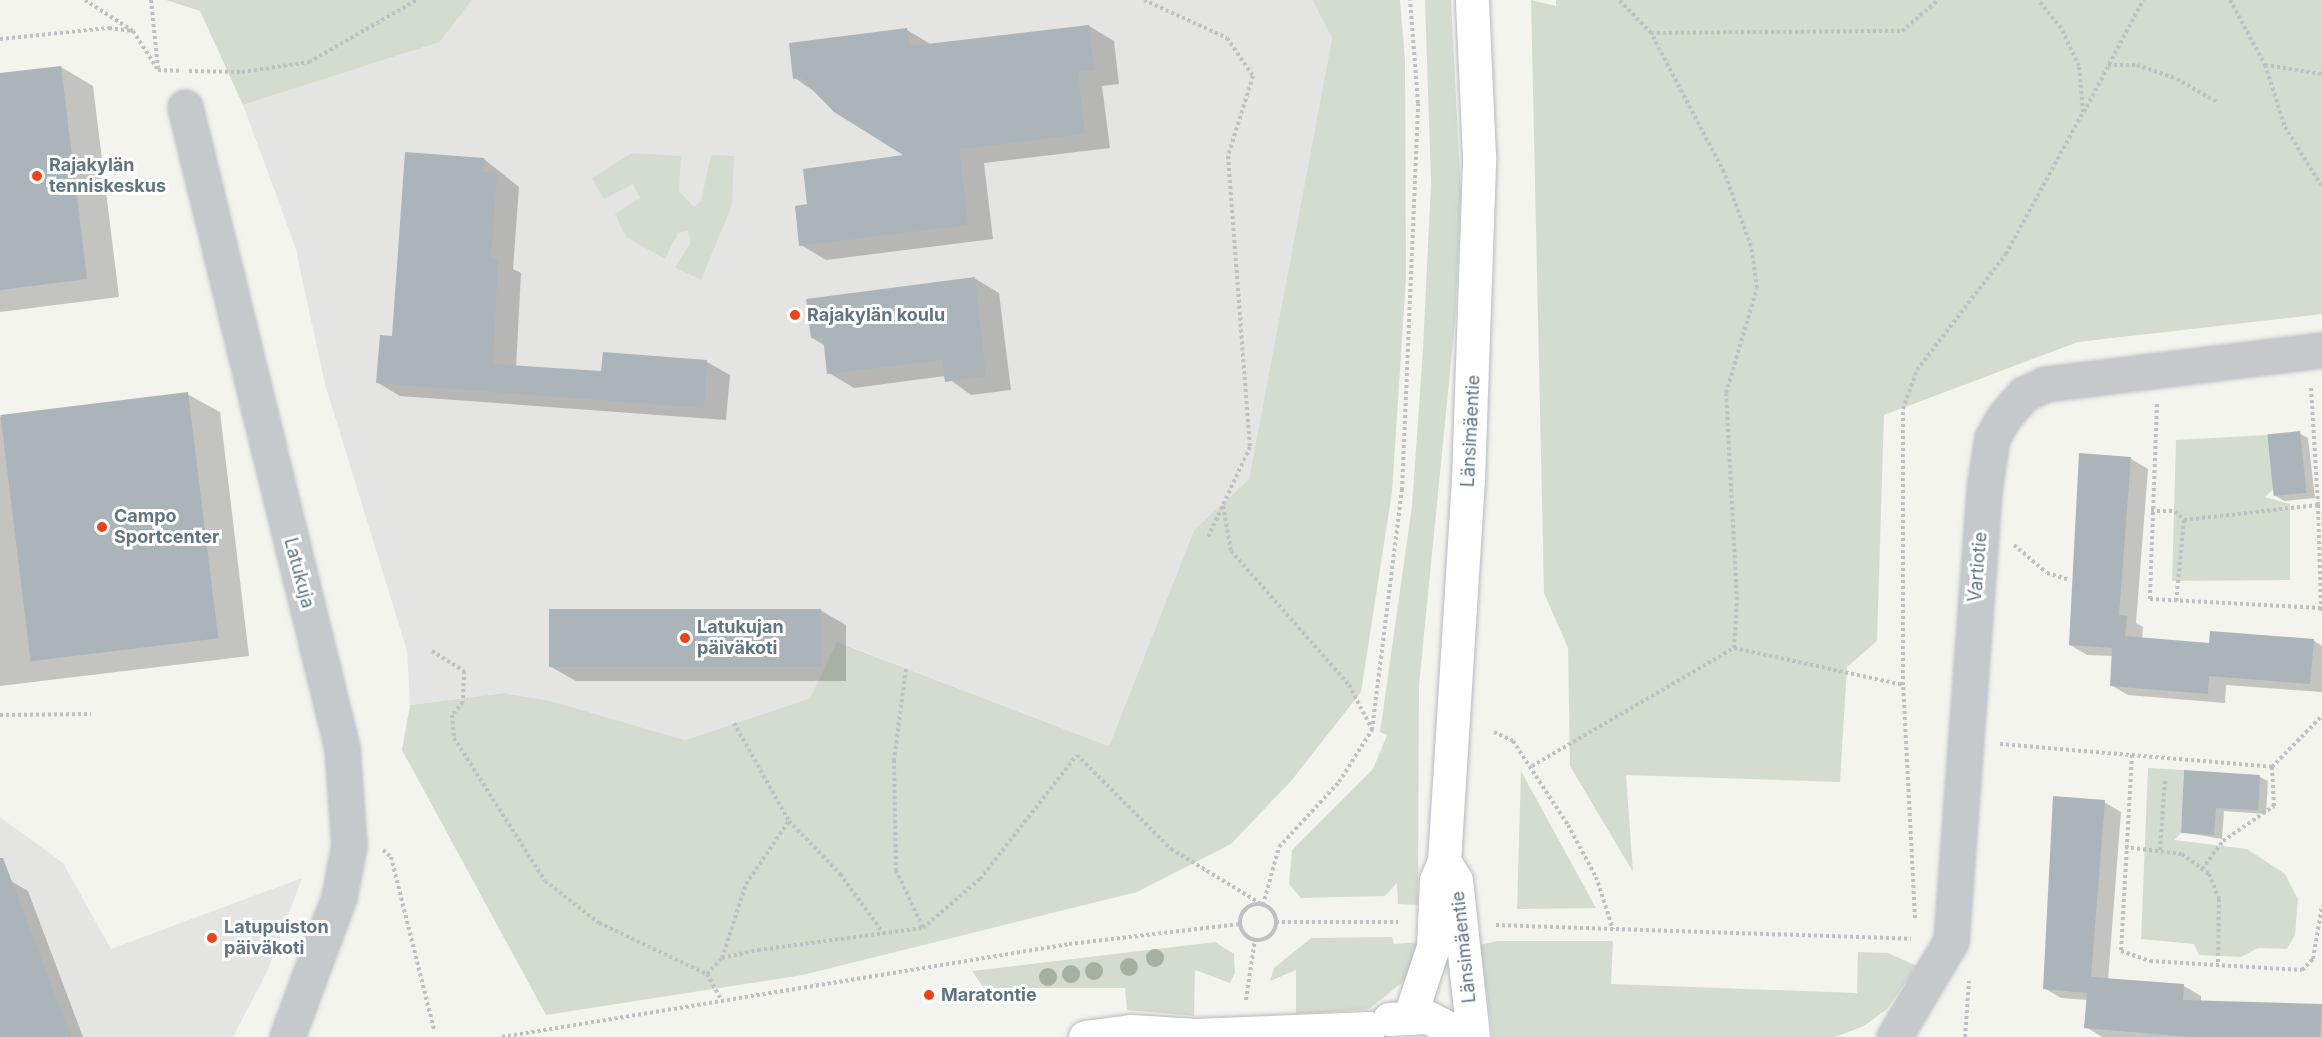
<!DOCTYPE html>
<meta charset="utf-8">
<style>
body{margin:0}
#map{position:relative;width:2322px;height:1037px;overflow:hidden;background:#f4f4ef;font-family:Inter,sans-serif}
div>[style]{position:absolute}
[style*='--x']{left:calc(var(--x)*1px);top:calc(var(--y)*1px);width:calc(var(--w)*1px);rotate:calc(var(--a)*1deg)}
.built>*{inset:0;background:#e4e5e3}
.green>*{inset:0;background:#d4dcd0}
.shadow>*{inset:0;background:#0003}
.building>*{inset:0;background:#abb4b8;transform-origin:0 0}
.path>*{height:4px;margin-top:-2px;transform-origin:0;background:repeating-linear-gradient(90deg,#bec0c2 0 3px,transparent 0 6px)}
.path>.ring{margin:-2px;padding:0;box-sizing:content-box;background:none;border:4px solid #bec0c2;border-radius:50%}
.roads{filter:drop-shadow(0 0 2px #b6babe) drop-shadow(0 0 2px #b6babe)}
.minor>*{height:33px;margin:-16.5px;padding:0 16.5px;transform-origin:16.5px;border-radius:16.5px;background:#c6c9cc}
.major>*{height:33px;margin:-16.5px;padding:0 16.5px;transform-origin:16.5px;border-radius:16.5px;background:#fff}
.trees>*{width:18px;height:18px;margin:-9px;border-radius:50%;background:#a5b1a0}
.dots>*{width:16px;height:16px;translate:-50% -50%;box-sizing:border-box;border:3px solid #fff;border-radius:50%}
span{translate:-50% -50%;white-space:nowrap;text-align:center;line-height:1.15;-webkit-text-stroke:6px #fff;paint-order:stroke}
.poi-label{font-size:18px;color:#607483;font-weight:700}
.left{translate:0 -50%;text-align:left}
.street-label{font-size:18px;color:#607483}
</style>
<div id="map">
<div class="built">
<i style="clip-path:polygon(472px 0,1312px 0,1332px 38px,1249px 479px,1194px 530px,1109px 746px,838px 642px,810px 698px,685px 740px,551px 701px,504px 693px,410px 705px,407px 651px,325px 384px,295px 246px,243px 105px,440px 42px)"></i>
<i style="clip-path:polygon(0 817px,63px 863px,111px 949px,302px 878px,268px 970px,233px 1037px,0 1037px)"></i>
</div>
<div class="green">
<i style="clip-path:polygon(166px 0,472px 0,440px 42px,243px 105px,200px 11px)"></i>
<i style="clip-path:polygon(1312px 0,1400px 0,1405px 60px,1406px 279px,1392px 492px,1361px 692px,1292px 780px,1231px 844px,1137px 892px,803px 975px,546px 1015px,402px 750px,410px 705px,504px 693px,551px 701px,685px 740px,810px 698px,837px 642px,1109px 746px,1194px 530px,1249px 479px,1332px 38px)"></i>
<i style="clip-path:polygon(1425px 0,1451px 0,1461px 194px,1455px 322px,1419px 685px,1418px 905px,1398px 904px,1397px 883px,1385px 896px,1301px 898px,1289px 884px,1292px 850px,1373px 769px,1387px 735px,1380px 732px,1412px 506px,1423px 349px,1431px 182px)"></i>
<i style="clip-path:polygon(1531px 0,1556px 6px,1556px 0,2322px 0,2322px 314px,2078px 342px,1884px 415px,1877px 641px,1847px 667px,1840px 782px,1626px 775px,1633px 872px,1570px 766px,1568px 648px,1544px 593px)"></i>
<i style="clip-path:polygon(632px 153px,681px 156px,679px 191px,694px 207px,701px 201px,711px 155px,734px 156px,732px 205px,701px 280px,675px 267px,691px 242px,688px 231px,678px 233px,665px 259px,626px 237px,615px 214px,640px 198px,633px 184px,604px 199px,592px 178px)"></i>
<i style="clip-path:polygon(2267px 435px,2274px 488px,2265px 497px,2290px 504px,2290px 580px,2172px 581px,2176px 440px)"></i>
<i style="clip-path:polygon(2148px 768px,2184px 770px,2181px 833px,2174px 840px,2247px 849px,2285px 874px,2298px 899px,2295px 935px,2287px 949px,2258px 948px,2241px 957px,2199px 955px,2194px 944px,2141px 939px)"></i>
<i style="clip-path:polygon(1521px 771px,1596px 908px,1517px 909px)"></i>
<i style="clip-path:polygon(1392px 937px,1394px 944px,1420px 942px,1408px 978px,1369px 1009px,1296px 1014px,1296px 970px,1270px 981px,1274px 968px,1311px 938px)"></i>
<i style="clip-path:polygon(1498px 941px,1613px 941px,1611px 984px,1857px 993px,1858px 952px,1888px 953px,1917px 966px,1887px 1009px,1864px 1026px,1835px 1037px,1493px 1037px,1480px 945px)"></i>
<i style="clip-path:polygon(1215px 942px,1234px 954px,1235px 973px,1230px 983px,1195px 970px,1194px 1016px,1127px 1010px,1125px 988px,984px 988px,972px 971px)"></i>
</div>
<div class="shadow">
<i style="clip-path:polygon(1089px 26px,1114px 41px,1119px 84px,1102px 86px,1110px 148px,984px 163px,993px 239px,826px 260px,801px 245px,907px 156px,795px 78px,907px 30px,932px 45px)"></i>
<i style="clip-path:polygon(61px 67px,93px 86px,119px 297px,0 312px,0 75px)"></i>
<i style="clip-path:polygon(484px 159px,519px 187px,513px 269px,521px 273px,516px 367px,603px 373px,604px 354px,707px 362px,730px 375px,726px 420px,400px 396px,378px 383px,393px 338px)"></i>
<i style="clip-path:polygon(974px 278px,999px 293px,1011px 390px,971px 395px,945px 376px,854px 388px,829px 373px,826px 346px,812px 338px)"></i>
<i style="clip-path:polygon(187px 394px,220px 412px,249px 656px,0 686px,0 417px)"></i>
<i style="clip-path:polygon(2299px 433px,2308px 438px,2315px 498px,2284px 501px,2276px 496px)"></i>
<i style="clip-path:polygon(2131px 459px,2148px 469px,2136px 623px,2143px 627px,2142px 639px,2210px 644px,2313px 640px,2322px 646px,2322px 692px,2226px 685px,2225px 703px,2128px 695px,2111px 685px,2113px 656px,2087px 655px,2070px 645px)"></i>
<i style="clip-path:polygon(820px 610px,846px 625px,846px 681px,576px 681px,551px 667px)"></i>
<i style="clip-path:polygon(2260px 777px,2268px 781px,2266px 814px,2224px 811px,2222px 839px,2182px 832px)"></i>
<i style="clip-path:polygon(2104px 802px,2121px 812px,2108px 980px,2184px 986px,2201px 996px,2201px 1002px,2322px 1005px,2322px 1037px,2102px 1037px,2086px 1027px,2088px 1000px,2061px 998px,2044px 988px)"></i>
<i style="clip-path:polygon(11px 881px,28px 891px,83px 1037px,0 1037px,0 885px)"></i>
</div>
<div class="building">
<i style="clip-path:polygon(1089px 25px,1094px 70px,1078px 72px,1085px 134px,959px 149px,968px 225px,799px 246px,795px 206px,807px 204px,803px 169px,903px 155px,834px 112px,801px 78px,793px 79px,789px 43px,907px 28px,910px 46px)"></i>
<i style="clip-path:polygon(61px 66px,87px 279px,0 290px,0 73px)"></i>
<i style="clip-path:polygon(405px 152px,484px 158px,483px 172px,497px 173px,491px 258px,498px 259px,493px 364px,601px 371px,603px 352px,707px 360px,704px 408px,376px 383px,380px 335px,392px 336px)"></i>
<i style="clip-path:polygon(975px 277px,986px 376px,945px 382px,942px 360px,827px 374px,823px 337px,811px 338px,806px 299px)"></i>
<i style="left:188px;top:392px;width:248px;height:189px;rotate:83deg"></i>
<i style="left:2300px;top:431px;width:62px;height:33px;rotate:84deg"></i>
<i style="clip-path:polygon(2079px 453px,2131px 457px,2119px 615px,2127px 616px,2125px 636px,2209px 643px,2210px 631px,2314px 639px,2310px 684px,2209px 676px,2208px 694px,2110px 686px,2112px 648px,2069px 645px)"></i>
<i style="left:549px;top:609px;width:272px;height:58px"></i>
<i style="clip-path:polygon(2184px 770px,2260px 775px,2258px 810px,2216px 808px,2214px 835px,2181px 833px)"></i>
<i style="clip-path:polygon(2053px 796px,2105px 800px,2091px 977px,2184px 984px,2183px 1000px,2322px 1004px,2320px 1037px,2191px 1037px,2084px 1028px,2087px 993px,2043px 989px)"></i>
<i style="clip-path:polygon(0 858px,3px 858px,71px 1037px,0 1037px)"></i>
</div>
<div class="path">
<i style="--x:85;--y:0;--w:57;--a:32.9"></i>
<i style="--x:133;--y:31;--w:46;--a:57.3"></i>
<i style="--x:151;--y:0;--w:68;--a:84.1"></i>
<i style="--x:1144;--y:0;--w:91;--a:24.6"></i>
<i style="--x:1227;--y:38;--w:46;--a:55.6"></i>
<i style="--x:1253;--y:76;--w:84;--a:107.4"></i>
<i style="--x:1228;--y:156;--w:292;--a:85.7"></i>
<i style="--x:1250;--y:447;--w:99;--a:115"></i>
<i style="--x:2230;--y:0;--w:74;--a:61.7"></i>
<i style="--x:2265;--y:65;--w:65;--a:72.1"></i>
<i style="--x:2285;--y:127;--w:70;--a:58.3"></i>
<i style="--x:1651;--y:33;--w:251;--a:-0.5"></i>
<i style="--x:1902;--y:31;--w:48;--a:-40.7"></i>
<i style="--x:0;--y:39;--w:110;--a:-5.8"></i>
<i style="--x:109;--y:28;--w:24;--a:7"></i>
<i style="--x:2108;--y:65;--w:29;--a:0"></i>
<i style="--x:2137;--y:65;--w:42;--a:19.3"></i>
<i style="--x:2177;--y:79;--w:46;--a:29.9"></i>
<i style="--x:2265;--y:65;--w:58;--a:9"></i>
<i style="--x:158;--y:70;--w:23;--a:2"></i>
<i style="--x:189;--y:71;--w:53;--a:1.1"></i>
<i style="--x:242;--y:72;--w:68;--a:-8.5"></i>
<i style="--x:309;--y:62;--w:125;--a:-29.9"></i>
<i style="--x:2084;--y:112;--w:127;--a:-62.2"></i>
<i style="--x:2157;--y:404;--w:195;--a:92.1"></i>
<i style="--x:2150;--y:599;--w:171;--a:3"></i>
<i style="--x:2321;--y:608;--w:5;--a:79"></i>
<i style="--x:2318;--y:505;--w:103;--a:88.3"></i>
<i style="--x:1223;--y:506;--w:46;--a:79.9"></i>
<i style="--x:1231;--y:551;--w:179;--a:48.6"></i>
<i style="--x:1349;--y:685;--w:50;--a:62.4"></i>
<i style="--x:2151;--y:511;--w:24;--a:0"></i>
<i style="--x:2175;--y:511;--w:13;--a:45"></i>
<i style="--x:2184;--y:520;--w:83;--a:95.5"></i>
<i style="--x:2184;--y:520;--w:135;--a:-6.4"></i>
<i style="--x:2318;--y:505;--w:119;--a:-93.4"></i>
<i style="--x:2014;--y:545;--w:43;--a:40.3"></i>
<i style="--x:2047;--y:573;--w:24;--a:17"></i>
<i style="--x:1734;--y:648;--w:173;--a:12.3"></i>
<i style="--x:432;--y:651;--w:38;--a:32"></i>
<i style="--x:464;--y:671;--w:31;--a:92"></i>
<i style="--x:463;--y:702;--w:17;--a:130"></i>
<i style="--x:452;--y:715;--w:23;--a:85"></i>
<i style="--x:454;--y:738;--w:169;--a:57.5"></i>
<i style="--x:545;--y:881;--w:68;--a:37.9"></i>
<i style="--x:599;--y:923;--w:119;--a:25.3"></i>
<i style="--x:707;--y:974;--w:29;--a:61"></i>
<i style="--x:906;--y:669;--w:92;--a:97.5"></i>
<i style="--x:894;--y:760;--w:110;--a:89"></i>
<i style="--x:896;--y:870;--w:64;--a:65"></i>
<i style="--x:0;--y:715;--w:91;--a:-0.6"></i>
<i style="--x:734;--y:723;--w:112;--a:60.7"></i>
<i style="--x:789;--y:821;--w:74;--a:46.1"></i>
<i style="--x:840;--y:874;--w:74;--a:53.7"></i>
<i style="--x:1494;--y:732;--w:21;--a:25"></i>
<i style="--x:1513;--y:741;--w:100;--a:56.8"></i>
<i style="--x:1568;--y:825;--w:59;--a:61.7"></i>
<i style="--x:1596;--y:877;--w:55;--a:71.9"></i>
<i style="--x:2000;--y:744;--w:273;--a:4.8"></i>
<i style="--x:2132;--y:755;--w:196;--a:93.2"></i>
<i style="--x:2121;--y:951;--w:31;--a:19"></i>
<i style="--x:2150;--y:961;--w:152;--a:3.4"></i>
<i style="--x:2302;--y:970;--w:16;--a:-45"></i>
<i style="--x:2313;--y:959;--w:54;--a:-80.4"></i>
<i style="--x:1532;--y:766;--w:234;--a:-30.3"></i>
<i style="--x:1734;--y:648;--w:48;--a:-86.4"></i>
<i style="--x:1737;--y:600;--w:207;--a:-93"></i>
<i style="--x:1726;--y:393;--w:109;--a:-73.6"></i>
<i style="--x:1757;--y:288;--w:42;--a:-98.1"></i>
<i style="--x:1751;--y:246;--w:79;--a:-110"></i>
<i style="--x:1724;--y:172;--w:157;--a:-117.7"></i>
<i style="--x:1651;--y:33;--w:46;--a:-134.1"></i>
<i style="--x:2125;--y:847;--w:57;--a:7"></i>
<i style="--x:2182;--y:854;--w:34;--a:37"></i>
<i style="--x:2209;--y:874;--w:27;--a:68"></i>
<i style="--x:2219;--y:899;--w:67;--a:90.9"></i>
<i style="--x:383;--y:850;--w:11;--a:41"></i>
<i style="--x:391;--y:857;--w:178;--a:76"></i>
<i style="--x:2160;--y:850;--w:71;--a:-86"></i>
<i style="--x:2202;--y:869;--w:35;--a:-53"></i>
<i style="--x:2223;--y:841;--w:62;--a:-34.5"></i>
<i style="--x:2274;--y:806;--w:39;--a:-93"></i>
<i style="--x:2272;--y:767;--w:71;--a:-45.6"></i>
<i class="ring" style="left:1240px;top:904px;width:32px;height:32px"></i>
<i style="--x:1915;--y:918;--w:233;--a:-92.9"></i>
<i style="--x:1903;--y:685;--w:276;--a:-90"></i>
<i style="--x:1903;--y:409;--w:41;--a:-70.3"></i>
<i style="--x:1917;--y:370;--w:146;--a:-52.5"></i>
<i style="--x:2006;--y:254;--w:162;--a:-61.5"></i>
<i style="--x:2083;--y:112;--w:46;--a:-95"></i>
<i style="--x:2079;--y:66;--w:42;--a:-115.3"></i>
<i style="--x:2061;--y:28;--w:36;--a:-129"></i>
<i style="--x:1276;--y:922;--w:122;--a:0"></i>
<i style="--x:1496;--y:925;--w:415;--a:1.9"></i>
<i style="--x:722;--y:958;--w:78;--a:-72"></i>
<i style="--x:746;--y:884;--w:76;--a:-55.7"></i>
<i style="--x:707;--y:974;--w:22;--a:-47"></i>
<i style="--x:722;--y:958;--w:37;--a:-13"></i>
<i style="--x:758;--y:950;--w:166;--a:-7.6"></i>
<i style="--x:923;--y:928;--w:75;--a:-40.7"></i>
<i style="--x:980;--y:879;--w:157;--a:-52"></i>
<i style="--x:1077;--y:755;--w:133;--a:45"></i>
<i style="--x:1171;--y:849;--w:108;--a:31.3"></i>
<i style="--x:1263;--y:905;--w:60;--a:-74.6"></i>
<i style="--x:1279;--y:847;--w:88;--a:-47.3"></i>
<i style="--x:1339;--y:782;--w:62;--a:-57.6"></i>
<i style="--x:1372;--y:730;--w:242;--a:-82.9"></i>
<i style="--x:1402;--y:490;--w:387;--a:-87.6"></i>
<i style="--x:1418;--y:103;--w:103;--a:-94.4"></i>
<i style="--x:1246;--y:1000;--w:62;--a:-81.6"></i>
<i style="--x:502;--y:1037;--w:575;--a:-9.31"></i>
<i style="--x:1069;--y:944;--w:172;--a:-6.7"></i>
<i style="--x:1965;--y:1037;--w:56;--a:-85.9"></i>
</div>
<div class="roads">
<div class="minor">
<i style="--x:185;--y:107;--w:660;--a:76.24"></i>
<i style="--x:342;--y:748;--w:97;--a:85.9"></i>
<i style="--x:349;--y:845;--w:53;--a:100.9"></i>
<i style="--x:339;--y:897;--w:149;--a:110.4"></i>
<i style="--x:1894;--y:1037;--w:112;--a:-59.3"></i>
<i style="--x:1951;--y:941;--w:453;--a:-85.8"></i>
<i style="--x:1984;--y:489;--w:52;--a:-81.1"></i>
<i style="--x:1992;--y:438;--w:23;--a:-61"></i>
<i style="--x:2003;--y:418;--w:32;--a:-49"></i>
<i style="--x:2024;--y:394;--w:23;--a:-25"></i>
<i style="--x:2045;--y:384;--w:279;--a:-7"></i>
</div>
<div class="major">
<i style="--x:1444;--y:861;--w:22;--a:58"></i>
<i style="--x:1456;--y:880;--w:158;--a:83.8"></i>
<i style="--x:1410;--y:1016;--w:73;--a:-71.6"></i>
<i style="--x:1433;--y:947;--w:67;--a:-87.4"></i>
<i style="--x:1436;--y:880;--w:21;--a:-67"></i>
<i style="--x:1444;--y:861;--w:383;--a:-86.4"></i>
<i style="--x:1468;--y:479;--w:323;--a:-88"></i>
<i style="--x:1479;--y:156;--w:156;--a:-92.6"></i>
<i style="--x:1389;--y:1019;--w:38;--a:-3"></i>
<i style="--x:1427;--y:1017;--w:45;--a:26.6"></i>
<i style="--x:1085;--y:1037;--w:46;--a:-7.4"></i>
<i style="--x:1131;--y:1031;--w:65;--a:3.5"></i>
<i style="--x:1196;--y:1035;--w:173;--a:-2.3"></i>
</div>
</div>
<div class="trees">
<i style="left:1155px;top:958px"></i>
<i style="left:1129px;top:967px"></i>
<i style="left:1094px;top:971px"></i>
<i style="left:1071px;top:974px"></i>
<i style="left:1048px;top:977px"></i>
</div>
<div class="dots">
<i style="left:37px;top:176px;background:#f24212"></i>
<i style="left:795px;top:315px;background:#f24212"></i>
<i style="left:102px;top:527px;background:#f24212"></i>
<i style="left:685px;top:638px;background:#f24212"></i>
<i style="left:212px;top:938px;background:#f24212"></i>
<i style="left:929px;top:995px;background:#f24212"></i>
</div>
<div class="poi-label">
<span class="left" style="left:49px;top:176px">Rajakylän<br>tenniskeskus</span>
<span class="left" style="left:807px;top:315px">Rajakylän koulu</span>
<span class="left" style="left:114px;top:527px">Campo<br>Sportcenter</span>
<span class="left" style="left:697px;top:638px">Latukujan<br>päiväkoti</span>
<span class="left" style="left:224px;top:938px">Latupuiston<br>päiväkoti</span>
<span class="left" style="left:941px;top:995px">Maratontie</span>
</div>
<div class="street-label">
<span style="left:1471px;top:431px;rotate:-87deg">Länsimäentie</span>
<span style="left:1978px;top:567px;rotate:-85deg">Vartiotie</span>
<span style="left:299px;top:573px;rotate:75deg">Latukuja</span>
<span style="left:1464px;top:947px;rotate:-96deg">Länsimäentie</span>
</div>
</div>
